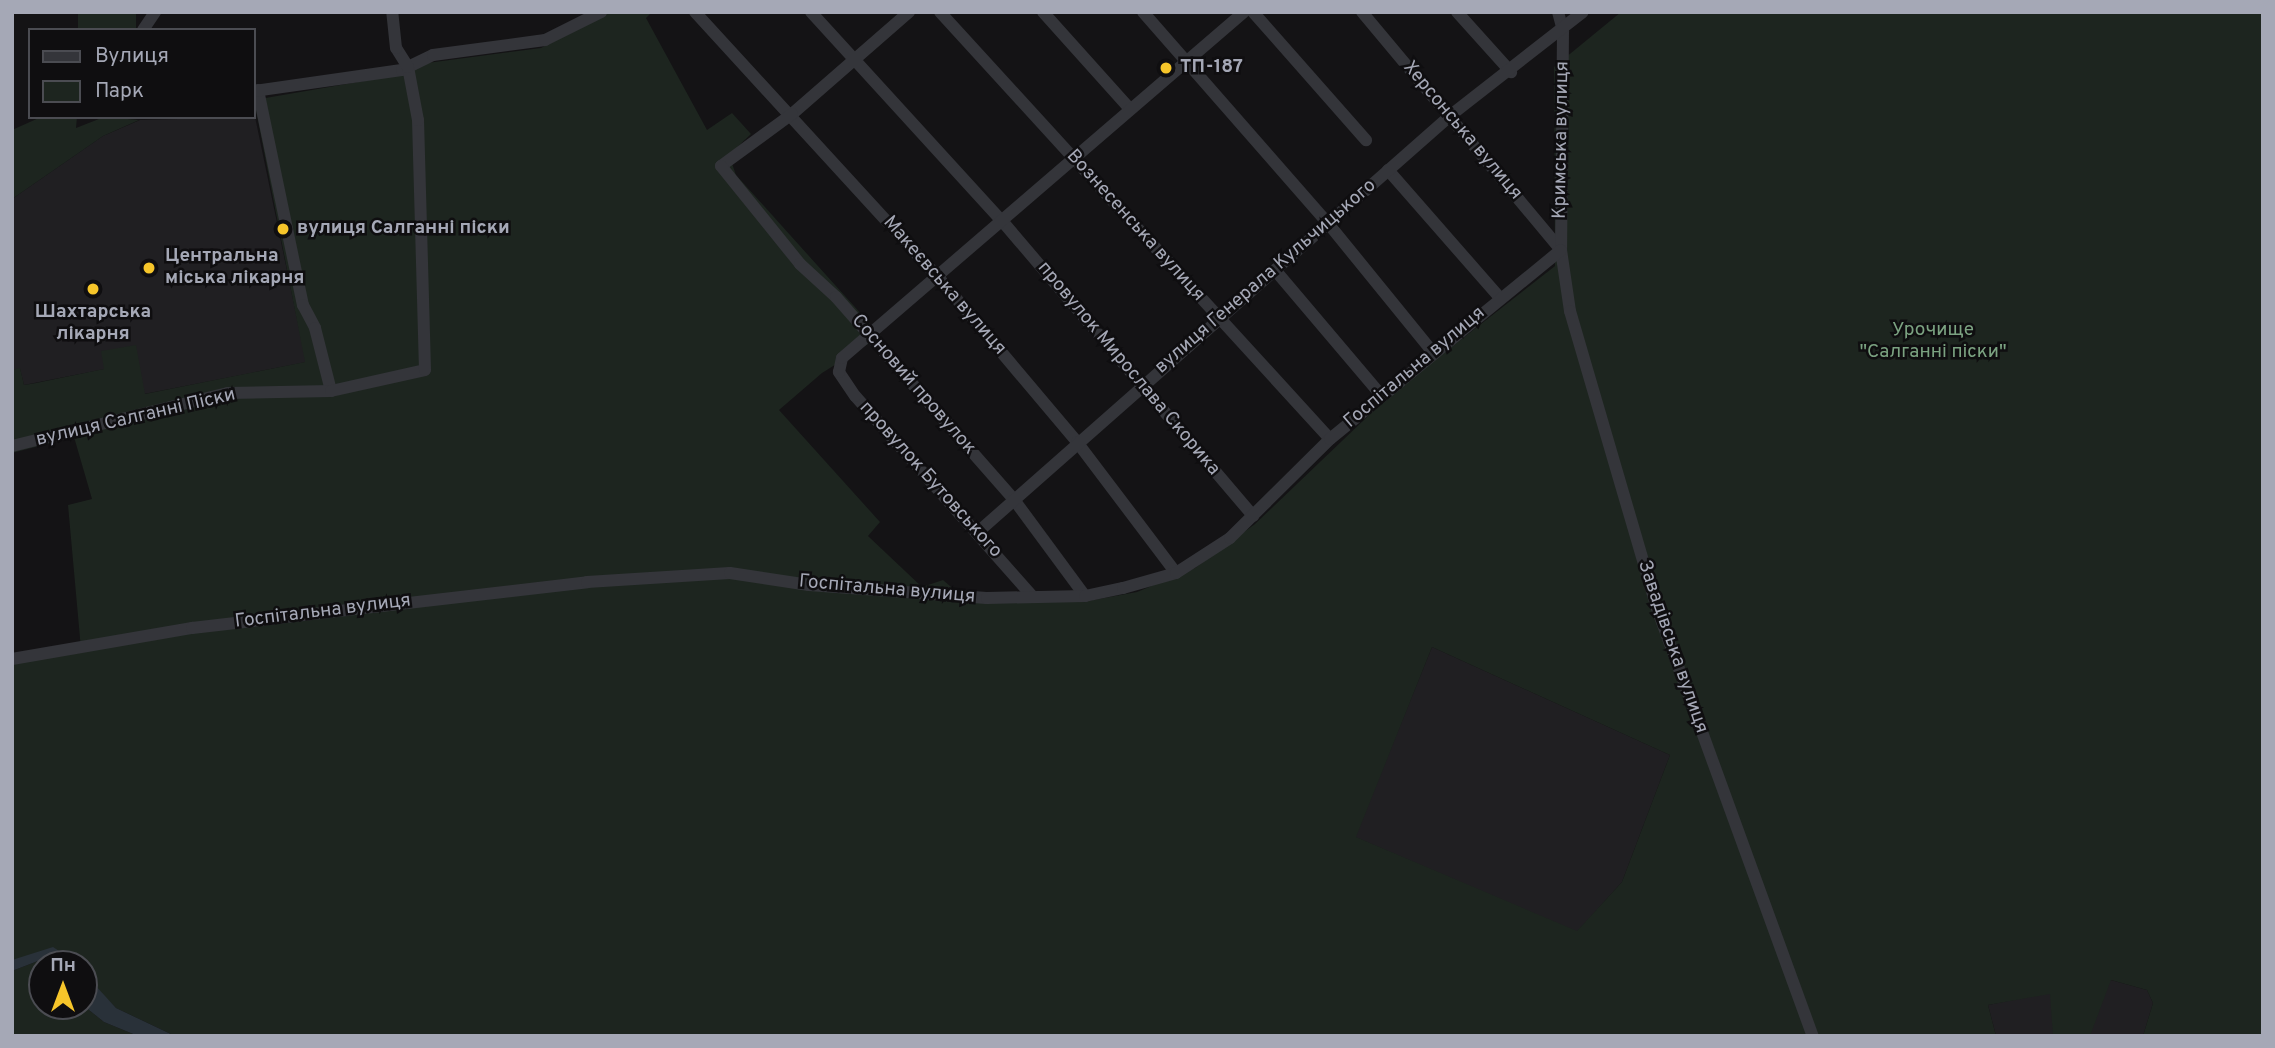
<!DOCTYPE html>
<meta charset="utf-8">
<style>
body{margin:0}
#map{position:relative;width:2275px;height:1048px;overflow:hidden;background:#141315;font-family:Overpass,sans-serif}
div>[style]{position:absolute}
[style*='--x']{left:calc(var(--x)*1px);top:calc(var(--y)*1px);width:calc(var(--w)*1px);rotate:calc(var(--a)*1deg)}
.built>*{inset:0;background:#201f22}
.green>*{inset:0;background:#1d251f;transform-origin:0 0}
.water>*{inset:0;background:#293139}
.minor>*{height:12px;margin:-6px;padding:0 6px;transform-origin:6px;border-radius:6px;background:#34353a}
.dots>*{width:19px;height:19px;translate:-50% -50%;box-sizing:border-box;border:4px solid #0f0e10;border-radius:50%}
span{translate:-50% -50%;white-space:nowrap;text-align:center;line-height:1.15;-webkit-text-stroke:5px #0f0e10;paint-order:stroke}
.poi-label{font-size:19px;color:#a5a8b6;font-weight:700}
.left{translate:0 -50%;text-align:left}
.street-label{font-size:19px;color:#a5a8b6}
.park-label{font-size:19px;color:#7ba281}
.frame{position:absolute;inset:0;border:14px solid #a5a8b6;pointer-events:none}
.legend{position:absolute;left:28px;top:28px;width:228px;height:91px;box-sizing:border-box;background:#0f0e10;border:2px solid #4b4c52;margin:0;padding:9px 12px;list-style:none;font-size:21px;color:#a5a8b6}
.legend li{display:flex;align-items:center;gap:14px;height:35px}
.legend b{width:35px;border:2px solid #4b4c52}
.north{position:absolute;left:28px;top:950px;width:70px;height:70px;box-sizing:border-box;background:#0f0e10;border:2px solid #4b4c52;border-radius:50%;rotate:0deg;font-size:19px;font-weight:700;line-height:28px;text-align:center;color:#a5a8b6}
.north::after{content:'';display:block;margin:auto;width:24px;height:32px;background:#f6c52a;clip-path:polygon(50% 0,100% 100%,50% 72%,0 100%)}
</style>
<div id="map">
<div class="built">
<i style="clip-path:polygon(254px 112px,306px 362px,144px 394px,105px 369px,24px 385px,20px 369px,12px 370px,12px 199px,103px 136px,140px 120px,254px 117px)"></i>
<i style="clip-path:polygon(1432px 647px,1670px 755px,1622px 882px,1577px 932px,1355px 837px)"></i>
<i style="clip-path:polygon(2111px 980px,2147px 990px,2153px 1003px,2143px 1036px,1996px 1036px,1988px 1005px)"></i>
</div>
<div class="green">
<i style="left:78px;top:12px;width:58px;height:19px"></i>
<i style="clip-path:polygon(evenodd,608px 12px,652px 12px,646px 18px,707px 130px,732px 113px,751px 134px,729px 155px,736px 175px,881px 336px,822px 373px,779px 410px,880px 522px,868px 536px,922px 587px,943px 580px,957px 592px,1088px 601px,1137px 592px,1195px 568px,1255px 524px,1389px 396px,1555px 266px,1554px 67px,1621px 12px,2263px 12px,2263px 1036px,2143px 1036px,2153px 1003px,2147px 990px,2111px 980px,2090px 1036px,2053px 1036px,2050px 994px,1988px 1005px,1996px 1036px,175px 1036px,116px 1008px,90px 982px,84px 964px,65px 951px,12px 960px,12px 662px,81px 649px,68px 505px,92px 499px,74px 437px,12px 453px,12px 370px,20px 368px,24px 385px,36px 383px,104px 369px,101px 351px,136px 345px,145px 394px,305px 362px,254px 100px,404px 74px,427px 63px,541px 48px,608px 12px,1432px 647px,1670px 755px,1622px 882px,1577px 931px,1356px 837px,1432px 647px)"></i>
<i style="clip-path:polygon(41px 117px,77px 117px,76px 128px,104px 117px,139px 120px,103px 136px,12px 199px,12px 130px)"></i>
<i style="clip-path:polygon(43px 959px,55px 964px,42px 964px,42px 1006px,84px 1006px,104px 1022px,138px 1036px,12px 1036px,12px 971px)"></i>
</div>
<div class="water">
<i style="clip-path:polygon(53px 947px,79px 964px,43px 959px,12px 971px,12px 960px)"></i>
<i style="clip-path:polygon(84px 973px,116px 1008px,175px 1036px,138px 1036px,104px 1022px,84px 1006px)"></i>
</div>
<div class="minor">
<i style="--x:695;--y:12;--w:361;--a:47.5"></i>
<i style="--x:939;--y:278;--w:214;--a:49.9"></i>
<i style="--x:1077;--y:442;--w:164;--a:52.9"></i>
<i style="--x:811;--y:12;--w:285;--a:47.6"></i>
<i style="--x:1003;--y:222;--w:386;--a:49.6"></i>
<i style="--x:909;--y:12;--w:155;--a:138.9"></i>
<i style="--x:792;--y:114;--w:88;--a:143.8"></i>
<i style="--x:721;--y:166;--w:126;--a:51.1"></i>
<i style="--x:800;--y:264;--w:49;--a:42.5"></i>
<i style="--x:836;--y:297;--w:271;--a:48.7"></i>
<i style="--x:1015;--y:501;--w:118;--a:53.6"></i>
<i style="--x:940;--y:12;--w:578;--a:47.59"></i>
<i style="--x:1043;--y:12;--w:130;--a:48.1"></i>
<i style="--x:1143;--y:12;--w:279;--a:48.8"></i>
<i style="--x:1327;--y:222;--w:166;--a:50.9"></i>
<i style="--x:1253;--y:12;--w:171;--a:48.6"></i>
<i style="--x:1362;--y:12;--w:310;--a:50.1"></i>
<i style="--x:1457;--y:12;--w:81;--a:48"></i>
<i style="--x:1558;--y:12;--w:20;--a:75"></i>
<i style="--x:1563;--y:31;--w:219;--a:90.5"></i>
<i style="--x:1561;--y:250;--w:62;--a:81.6"></i>
<i style="--x:1570;--y:311;--w:313;--a:73.7"></i>
<i style="--x:1658;--y:611;--w:452;--a:70"></i>
<i style="--x:143;--y:30;--w:22;--a:-56"></i>
<i style="--x:258;--y:90;--w:220;--a:78.2"></i>
<i style="--x:303;--y:305;--w:26;--a:62"></i>
<i style="--x:315;--y:328;--w:65;--a:75.7"></i>
<i style="--x:254;--y:91;--w:149;--a:-8.1"></i>
<i style="--x:402;--y:70;--w:34;--a:-26"></i>
<i style="--x:433;--y:55;--w:113;--a:-7.6"></i>
<i style="--x:545;--y:40;--w:63;--a:-26.6"></i>
<i style="--x:1388;--y:170;--w:170;--a:48.8"></i>
<i style="--x:1275;--y:270;--w:164;--a:49.7"></i>
<i style="--x:12;--y:446;--w:222;--a:-13.8"></i>
<i style="--x:228;--y:393;--w:103;--a:-1.1"></i>
<i style="--x:331;--y:391;--w:96;--a:-12.6"></i>
<i style="--x:425;--y:370;--w:250;--a:-91.6"></i>
<i style="--x:418;--y:120;--w:54;--a:-100.7"></i>
<i style="--x:408;--y:67;--w:22;--a:-122"></i>
<i style="--x:396;--y:48;--w:36;--a:-96"></i>
<i style="--x:978;--y:532;--w:631;--a:-41.4"></i>
<i style="--x:1451;--y:115;--w:167;--a:-38"></i>
<i style="--x:1033;--y:597;--w:268;--a:-131.5"></i>
<i style="--x:855;--y:396;--w:29;--a:-124"></i>
<i style="--x:839;--y:372;--w:14;--a:-78"></i>
<i style="--x:842;--y:358;--w:530;--a:-40.72"></i>
<i style="--x:12;--y:659;--w:183;--a:-9.8"></i>
<i style="--x:192;--y:628;--w:398;--a:-6.6"></i>
<i style="--x:587;--y:582;--w:143;--a:-3.6"></i>
<i style="--x:730;--y:573;--w:80;--a:8.6"></i>
<i style="--x:809;--y:585;--w:178;--a:4.2"></i>
<i style="--x:987;--y:598;--w:98;--a:-1.2"></i>
<i style="--x:1085;--y:596;--w:39;--a:-12"></i>
<i style="--x:1123;--y:588;--w:55;--a:-15.8"></i>
<i style="--x:1176;--y:573;--w:64;--a:-32.9"></i>
<i style="--x:1230;--y:538;--w:141;--a:-44.7"></i>
<i style="--x:1330;--y:439;--w:298;--a:-39.3"></i>
</div>
<div class="dots">
<i style="left:1166px;top:68px;background:#f6c52a"></i>
<i style="left:283px;top:229px;background:#f6c52a"></i>
<i style="left:149px;top:268px;background:#f6c52a"></i>
<i style="left:93px;top:289px;background:#f6c52a"></i>
</div>
<div class="poi-label">
<span class="left" style="left:1180px;top:68px">ТП-187</span>
<span class="left" style="left:297px;top:229px">вулиця Салганні піски</span>
<span class="left" style="left:165px;top:268px">Центральна<br>міська лікарня</span>
<span style="left:93px;top:324px">Шахтарська<br>лікарня</span>
</div>
<div class="street-label">
<span style="left:1462px;top:131px;rotate:50deg">Херсонська вулиця</span>
<span style="left:1562px;top:140px;rotate:-89deg">Кримська вулиця</span>
<span style="left:1135px;top:226px;rotate:48deg">Вознесенська вулиця</span>
<span style="left:1266px;top:277px;rotate:-41deg">вулиця Генерала Кульчицького</span>
<span style="left:944px;top:286px;rotate:49deg">Макеєвська вулиця</span>
<span style="left:1415px;top:368px;rotate:-40deg">Госпітальна вулиця</span>
<span style="left:1128px;top:369px;rotate:50deg">провулок Мирослава Скорика</span>
<span style="left:913px;top:385px;rotate:49deg">Сосновий провулок</span>
<span style="left:136px;top:418px;rotate:-13deg">вулиця Салганні Піски</span>
<span style="left:930px;top:480px;rotate:48deg">провулок Бутовського</span>
<span style="left:887px;top:590px;rotate:5deg">Госпітальна вулиця</span>
<span style="left:323px;top:612px;rotate:-7deg">Госпітальна вулиця</span>
<span style="left:1672px;top:647px;rotate:71deg">Завадівська вулиця</span>
</div>
<div class="park-label">
<span style="left:1933px;top:342px">Урочище<br>"Салганні піски"</span>
</div>
<div class="frame"></div>
<ul class="legend">
<li><b style="height:9px;background:#34353a"></b>Вулиця</li>
<li><b style="height:19px;background:#1d251f"></b>Парк</li>
</ul>
<div class="north">Пн</div>
</div>
